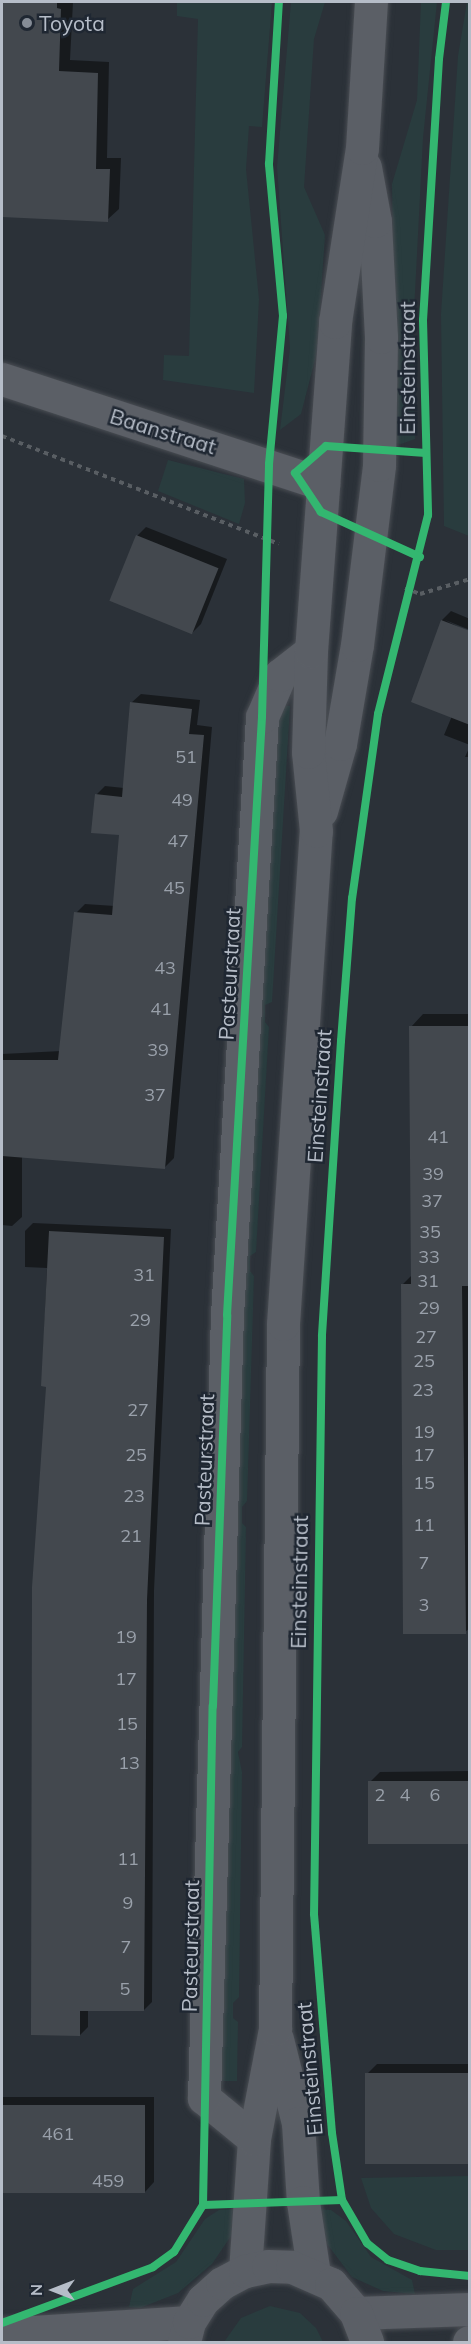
<!DOCTYPE html>
<style>
body{margin:0}
#map{position:relative;width:471px;height:2344px;overflow:hidden;background:#2b3138;font-family:Mulish,sans-serif}
div>[style]{position:absolute}
[style*='--x']{left:calc(var(--x)*1px);top:calc(var(--y)*1px);width:calc(var(--w)*1px);rotate:calc(var(--a)*1deg)}
.green>*{inset:0;background:#293c3e}
.shadow>*{inset:0;background:#0007}
.building>*{inset:0;background:#43484e;transform-origin:0 0}
.path>*{height:4px;margin-top:-2px;transform-origin:0;background:repeating-linear-gradient(90deg,#595e63 0 4.5px,transparent 0 9px)}
.roads{filter:drop-shadow(0 0 2px #494d53) drop-shadow(0 0 2px #494d53)}
.minor>*{height:33px;margin:-16.5px;padding:0 16.5px;transform-origin:16.5px;border-radius:16.5px;background:#5b5f66}
.cycleway>*{height:8px;margin:-4px;padding:0 4px;transform-origin:4px;border-radius:4px;background:#33b770}
.dots>*{width:16px;height:16px;translate:-50% -50%;box-sizing:border-box;border:3px solid #1f2732;border-radius:50%}
span{translate:-50% -50%;white-space:nowrap;text-align:center;line-height:1.15;-webkit-text-stroke:5px #1f2732;paint-order:stroke}
.number-label{font-size:18px;color:#99a0aa}
.number-label span{-webkit-text-stroke-width:0}
.poi-label{font-size:21px;color:#b6bdc8}
.left{translate:0 -50%;text-align:left}
.street-label{font-size:21px;color:#b6bdc8}
.frame{position:absolute;inset:0;border:3px solid #b6bdc8;pointer-events:none}
.north{position:absolute;left:24px;top:2260px;width:60px;height:60px;-webkit-text-stroke:4px #1f2732;paint-order:stroke;rotate:270deg;font-size:16px;font-weight:700;line-height:24px;text-align:center;color:#b6bdc8}
.north::after{content:'';display:block;margin:auto;width:21px;height:27px;background:#b6bdc8;clip-path:polygon(50% 0,100% 100%,50% 72%,0 100%)}
</style>
<div id="map">
<div class="green">
<i style="clip-path:polygon(177px 2px,272px 2px,262px 127px,249px 126px,246px 169px,259px 299px,254px 393px,163px 380px,164px 355px,189px 356px,198px 19px,177px 16px)"></i>
<i style="clip-path:polygon(291px 2px,325px 2px,314px 39px,304px 187px,325px 235px,317px 352px,301px 414px,280px 430px,290px 348px,277px 167px)"></i>
<i style="clip-path:polygon(421px 2px,437px 2px,423px 138px,413px 331px,415px 439px,401px 444px,395px 443px,392px 184px,417px 100px)"></i>
<i style="clip-path:polygon(467px 2px,470px 2px,469px 536px,444px 526px,441px 314px,458px 56px)"></i>
<i style="clip-path:polygon(168px 460px,244px 479px,245px 503px,239px 524px,158px 491px)"></i>
<i style="clip-path:polygon(279px 705px,290px 706px,272px 1002px,265px 1005px,265px 1022px,269px 1027px,256px 1252px,250px 1256px,250px 1271px,254px 1276px,247px 1501px,242px 1507px,242px 1523px,246px 1527px,242px 1747px,238px 1752px,242px 1772px,239px 1997px,233px 2003px,233px 2018px,238px 2022px,237px 2081px,224px 2081px,220px 2080px,234px 1459px)"></i>
<i style="clip-path:polygon(469px 2176px,469px 2250px,436px 2250px,394px 2234px,371px 2208px,361px 2178px)"></i>
<i style="clip-path:polygon(233px 2209px,235px 2222px,231px 2236px,212px 2264px,178px 2293px,140px 2308px,129px 2307px,133px 2289px,176px 2262px,205px 2219px,219px 2210px)"></i>
<i style="clip-path:polygon(318px 2209px,331px 2210px,346px 2221px,371px 2257px,412px 2280px,415px 2294px,383px 2291px,352px 2277px,324px 2240px)"></i>
<i style="clip-path:polygon(270px 2306px,300px 2313px,316px 2328px,323px 2342px,224px 2342px,241px 2318px)"></i>
</div>
<div class="shadow">
<i style="clip-path:polygon(2px 2px,73px 2px,70px 60px,109px 62px,107px 158px,121px 158px,119px 209px,107px 220px,2px 216px)"></i>
<i style="clip-path:polygon(146px 527px,227px 559px,201px 624px,192px 633px,137px 536px)"></i>
<i style="clip-path:polygon(451px 611px,470px 619px,470px 630px,445px 620px,470px 633px,470px 745px,444px 735px,452px 716px,413px 701px,442px 620px)"></i>
<i style="clip-path:polygon(141px 694px,200px 700px,197px 725px,212px 727px,174px 1158px,165px 1167px,22px 1156px,22px 1217px,12px 1226px,2px 1225px,2px 1054px,61px 1051px,76px 913px,85px 904px,115px 906px,121px 834px,96px 795px,105px 786px,124px 788px,131px 703px)"></i>
<i style="clip-path:polygon(470px 746px,470px 757px,465px 757px)"></i>
<i style="clip-path:polygon(423px 1014px,470px 1014px,470px 1628px,465px 1632px,402px 1285px,412px 1275px,411px 1027px)"></i>
<i style="clip-path:polygon(33px 1223px,171px 1229px,154px 1591px,152px 2002px,144px 2010px,88px 2009px,88px 2027px,80px 2035px,48px 1385px,42px 1385px,47px 1268px,25px 1267px,25px 1231px)"></i>
<i style="clip-path:polygon(470px 1771px,470px 1842px,370px 1782px,380px 1772px)"></i>
<i style="clip-path:polygon(377px 2064px,470px 2064px,470px 2162px,367px 2074px)"></i>
<i style="clip-path:polygon(2px 2097px,154px 2097px,154px 2182px,145px 2192px,2px 2192px)"></i>
</div>
<div class="building">
<i style="clip-path:polygon(2px 2px,57px 2px,57px 8px,61px 9px,59px 71px,98px 73px,96px 169px,110px 169px,108px 222px,2px 217px)"></i>
<i style="left:136px;top:535px;width:89px;height:71px;rotate:22deg"></i>
<i style="clip-path:polygon(441px 620px,470px 631px,470px 725px,411px 702px)"></i>
<i style="clip-path:polygon(130px 702px,192px 709px,189px 734px,204px 735px,165px 1169px,2px 1156px,2px 1060px,58px 1060px,74px 912px,112px 915px,119px 835px,91px 833px,93px 813px,95px 794px,122px 797px)"></i>
<i style="clip-path:polygon(409px 1026px,470px 1026px,470px 1286px,462px 1286px,466px 1634px,403px 1634px,401px 1284px,411px 1284px)"></i>
<i style="clip-path:polygon(49px 1231px,164px 1237px,147px 1600px,144px 2011px,80px 2011px,80px 2036px,31px 2035px,32px 1587px,46px 1387px,41px 1386px)"></i>
<i style="left:470px;top:1781px;width:63px;height:102px;rotate:90deg"></i>
<i style="left:365px;top:2073px;width:105px;height:91px"></i>
<i style="left:2px;top:2105px;width:143px;height:88px"></i>
</div>
<div class="path">
<i style="--x:2;--y:436;--w:297;--a:21.3"></i>
<i style="--x:405;--y:588;--w:16;--a:22"></i>
<i style="--x:420;--y:594;--w:52;--a:-16.7"></i>
</div>
<div class="roads">
<div class="minor">
<i style="--x:2;--y:379;--w:338;--a:18.1"></i>
<i style="--x:321;--y:811;--w:70;--a:-74.2"></i>
<i style="--x:340;--y:744;--w:100;--a:-80.3"></i>
<i style="--x:357;--y:645;--w:181;--a:-83"></i>
<i style="--x:379;--y:465;--w:128;--a:-89.1"></i>
<i style="--x:381;--y:337;--w:116;--a:-93"></i>
<i style="--x:375;--y:221;--w:55;--a:-100.5"></i>
<i style="--x:277;--y:2039;--w:87;--a:76"></i>
<i style="--x:298;--y:2123;--w:79;--a:86.4"></i>
<i style="--x:303;--y:2202;--w:73;--a:81.3"></i>
<i style="--x:254;--y:2139;--w:65;--a:-140.6"></i>
<i style="--x:204;--y:2098;--w:783;--a:-88.32"></i>
<i style="--x:227;--y:1315;--w:599;--a:-86.65"></i>
<i style="--x:262;--y:717;--w:46;--a:-66.8"></i>
<i style="--x:280;--y:675;--w:39;--a:-38"></i>
<i style="--x:245;--y:2271;--w:132;--a:-86.1"></i>
<i style="--x:254;--y:2139;--w:112;--a:-79.2"></i>
<i style="--x:275;--y:2029;--w:705;--a:-89.35"></i>
<i style="--x:283;--y:1324;--w:494;--a:-86.2"></i>
<i style="--x:316;--y:831;--w:79;--a:-95.8"></i>
<i style="--x:308;--y:752;--w:101;--a:-88.3"></i>
<i style="--x:311;--y:651;--w:330;--a:-85.8"></i>
<i style="--x:335;--y:322;--w:176;--a:-81.2"></i>
<i style="--x:362;--y:148;--w:146;--a:-86.5"></i>
<i style="--x:356;--y:2313;--w:114;--a:-2"></i>
<i style="--x:2;--y:2334;--w:187;--a:-3.7"></i>
<i style="--x:184;--y:2342;--w:21;--a:-76"></i>
<i style="--x:189;--y:2322;--w:26;--a:-58"></i>
<i style="--x:203;--y:2300;--w:25;--a:-42"></i>
<i style="--x:222;--y:2283;--w:26;--a:-28"></i>
<i style="--x:245;--y:2271;--w:24;--a:-12"></i>
<i style="--x:268;--y:2266;--w:24;--a:2"></i>
<i style="--x:292;--y:2267;--w:43;--a:23.6"></i>
<i style="--x:331;--y:2284;--w:38;--a:49"></i>
<i style="--x:356;--y:2313;--w:31;--a:69"></i>
<i style="--x:469;--y:2342;--w:1;--a:0"></i>
</div>
</div>
<div class="cycleway">
<i style="--x:446;--y:2;--w:57;--a:97"></i>
<i style="--x:439;--y:59;--w:261;--a:93.5"></i>
<i style="--x:423;--y:320;--w:195;--a:88.5"></i>
<i style="--x:428;--y:515;--w:205;--a:104.1"></i>
<i style="--x:378;--y:714;--w:186;--a:98"></i>
<i style="--x:352;--y:898;--w:143;--a:94.4"></i>
<i style="--x:341;--y:1041;--w:296;--a:93.7"></i>
<i style="--x:322;--y:1336;--w:578;--a:90.79"></i>
<i style="--x:314;--y:1914;--w:220;--a:85.3"></i>
<i style="--x:332;--y:2133;--w:68;--a:81.5"></i>
<i style="--x:342;--y:2200;--w:50;--a:59.8"></i>
<i style="--x:367;--y:2243;--w:27;--a:39"></i>
<i style="--x:388;--y:2260;--w:34;--a:19"></i>
<i style="--x:420;--y:2271;--w:50;--a:5.7"></i>
<i style="--x:420;--y:557;--w:109;--a:-155.6"></i>
<i style="--x:321;--y:512;--w:47;--a:-123.7"></i>
<i style="--x:295;--y:473;--w:41;--a:-41.1"></i>
<i style="--x:326;--y:446;--w:100;--a:4"></i>
<i style="--x:203;--y:2205;--w:139;--a:-2.1"></i>
<i style="--x:2;--y:2323;--w:161;--a:-20.3"></i>
<i style="--x:153;--y:2267;--w:26;--a:-36"></i>
<i style="--x:174;--y:2252;--w:55;--a:-58.3"></i>
<i style="--x:203;--y:2205;--w:499;--a:-88.9"></i>
<i style="--x:213;--y:1706;--w:391;--a:-87.9"></i>
<i style="--x:227;--y:1315;--w:599;--a:-86.65"></i>
<i style="--x:262;--y:717;--w:253;--a:-88.4"></i>
<i style="--x:269;--y:464;--w:149;--a:-84.6"></i>
<i style="--x:283;--y:316;--w:153;--a:-95.3"></i>
<i style="--x:269;--y:164;--w:162;--a:-86.5"></i>
</div>
<div class="dots">
<i style="left:27px;top:23px;background:#858c96"></i>
</div>
<div class="number-label">
<span style="left:186px;top:757px">51</span>
<span style="left:182px;top:800px">49</span>
<span style="left:178px;top:841px">47</span>
<span style="left:174px;top:888px">45</span>
<span style="left:165px;top:968px">43</span>
<span style="left:161px;top:1009px">41</span>
<span style="left:158px;top:1050px">39</span>
<span style="left:155px;top:1095px">37</span>
<span style="left:438px;top:1137px">41</span>
<span style="left:433px;top:1174px">39</span>
<span style="left:432px;top:1201px">37</span>
<span style="left:430px;top:1232px">35</span>
<span style="left:429px;top:1257px">33</span>
<span style="left:144px;top:1275px">31</span>
<span style="left:428px;top:1281px">31</span>
<span style="left:429px;top:1308px">29</span>
<span style="left:140px;top:1320px">29</span>
<span style="left:426px;top:1337px">27</span>
<span style="left:424px;top:1361px">25</span>
<span style="left:423px;top:1390px">23</span>
<span style="left:138px;top:1410px">27</span>
<span style="left:424px;top:1432px">19</span>
<span style="left:136px;top:1455px">25</span>
<span style="left:424px;top:1455px">17</span>
<span style="left:424px;top:1483px">15</span>
<span style="left:134px;top:1496px">23</span>
<span style="left:424px;top:1525px">11</span>
<span style="left:131px;top:1536px">21</span>
<span style="left:424px;top:1563px">7</span>
<span style="left:424px;top:1605px">3</span>
<span style="left:126px;top:1637px">19</span>
<span style="left:126px;top:1679px">17</span>
<span style="left:127px;top:1724px">15</span>
<span style="left:129px;top:1763px">13</span>
<span style="left:380px;top:1795px">2</span>
<span style="left:405px;top:1795px">4</span>
<span style="left:435px;top:1795px">6</span>
<span style="left:128px;top:1859px">11</span>
<span style="left:128px;top:1903px">9</span>
<span style="left:126px;top:1947px">7</span>
<span style="left:125px;top:1989px">5</span>
<span style="left:58px;top:2134px">461</span>
<span style="left:108px;top:2181px">459</span>
</div>
<div class="poi-label">
<span class="left" style="left:39px;top:23px">Toyota</span>
</div>
<div class="street-label">
<span style="left:407px;top:368px;rotate:-90deg">Einsteinstraat</span>
<span style="left:163px;top:431px;rotate:17deg">Baanstraat</span>
<span style="left:229px;top:974px;rotate:-87deg">Pasteurstraat</span>
<span style="left:319px;top:1096px;rotate:-86deg">Einsteinstraat</span>
<span style="left:204px;top:1460px;rotate:-88deg">Pasteurstraat</span>
<span style="left:299px;top:1582px;rotate:-89deg">Einsteinstraat</span>
<span style="left:190px;top:1946px;rotate:-89deg">Pasteurstraat</span>
<span style="left:309px;top:2069px;rotate:-95deg">Einsteinstraat</span>
</div>
<div class="frame"></div>
<div class="north">N</div>
</div>
